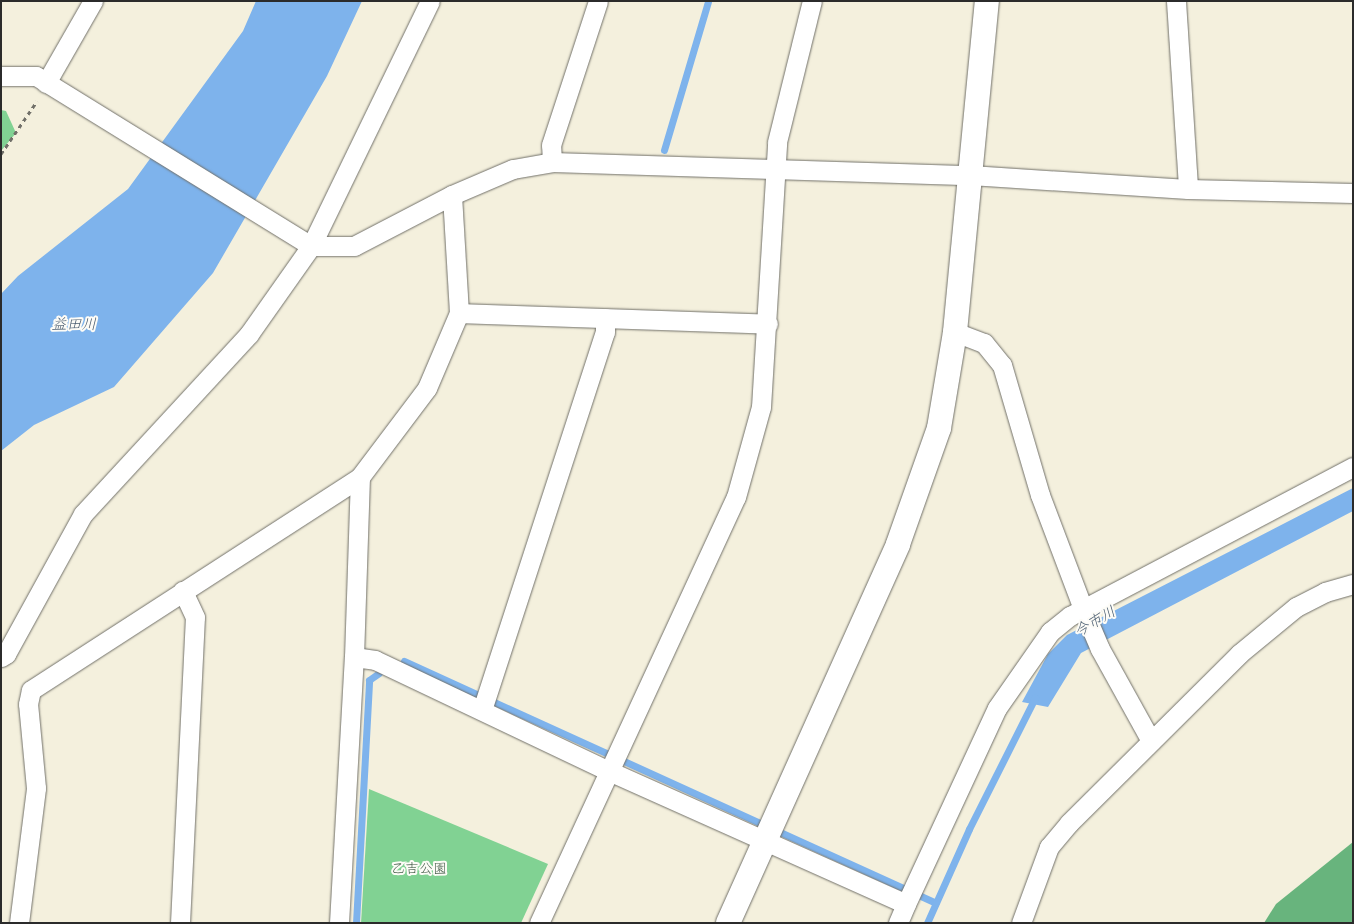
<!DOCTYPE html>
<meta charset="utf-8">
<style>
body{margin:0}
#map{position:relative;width:1354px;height:924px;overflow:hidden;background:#f4f0dd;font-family:"Playpen Sans","Klee One",sans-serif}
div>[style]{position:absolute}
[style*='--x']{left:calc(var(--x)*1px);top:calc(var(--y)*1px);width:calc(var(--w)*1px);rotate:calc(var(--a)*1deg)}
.green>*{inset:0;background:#81d293}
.forest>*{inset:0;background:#68b47d}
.water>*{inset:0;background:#7eb3ec}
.stream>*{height:7px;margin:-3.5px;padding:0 3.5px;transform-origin:3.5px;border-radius:3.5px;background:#7eb3ec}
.path>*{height:3px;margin-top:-1.5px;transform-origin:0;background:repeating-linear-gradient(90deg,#717069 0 4px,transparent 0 8px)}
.roads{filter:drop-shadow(0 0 1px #717069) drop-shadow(0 0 1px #717069)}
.minor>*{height:19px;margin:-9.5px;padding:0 9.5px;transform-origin:9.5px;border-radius:9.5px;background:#fff}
.tertiary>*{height:24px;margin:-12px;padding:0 12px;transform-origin:12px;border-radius:12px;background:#fff}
span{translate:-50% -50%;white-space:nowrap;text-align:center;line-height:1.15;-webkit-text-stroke:4px #fdfcf7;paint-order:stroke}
.park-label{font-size:14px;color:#455d4a}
.water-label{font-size:15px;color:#485b6f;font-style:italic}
.frame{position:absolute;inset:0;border:2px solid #2b2b2b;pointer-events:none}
</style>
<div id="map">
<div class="green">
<i style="clip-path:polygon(1px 110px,6px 111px,16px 133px,1px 151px)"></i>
<i style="clip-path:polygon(369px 789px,548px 864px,521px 923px,361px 923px)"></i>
</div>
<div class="forest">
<i style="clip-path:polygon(1353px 842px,1353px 923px,1264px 923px,1276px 904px)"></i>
</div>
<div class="water">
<i style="clip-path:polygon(256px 1px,362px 1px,327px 76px,213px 273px,114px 387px,34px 425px,1px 451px,1px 294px,18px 276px,128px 189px,243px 31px)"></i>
<i style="clip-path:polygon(1353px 488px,1353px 511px,1081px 653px,1048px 707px,1022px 702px,1048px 654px,1067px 635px)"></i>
</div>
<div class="stream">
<i style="--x:664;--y:150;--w:155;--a:-73.5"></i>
<i style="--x:404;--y:661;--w:584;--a:24.46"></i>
<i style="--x:356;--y:923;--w:243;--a:-86.9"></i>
<i style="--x:369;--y:680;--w:12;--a:-35"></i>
<i style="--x:927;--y:923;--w:103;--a:-65.9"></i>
<i style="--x:969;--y:829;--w:147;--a:-63.3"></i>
</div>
<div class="path">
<i style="--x:1;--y:154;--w:64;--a:-55.8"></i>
</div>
<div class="roads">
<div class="minor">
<i style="--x:1176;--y:1;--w:188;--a:86.3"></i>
<i style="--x:1;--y:76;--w:35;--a:0"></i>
<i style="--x:36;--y:76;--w:323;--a:31.7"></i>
<i style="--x:311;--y:246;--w:43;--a:0"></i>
<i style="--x:354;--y:246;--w:110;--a:-27.5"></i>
<i style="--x:452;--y:195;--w:66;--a:-23.1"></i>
<i style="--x:513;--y:169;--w:40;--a:-10"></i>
<i style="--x:552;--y:162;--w:418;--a:1.8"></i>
<i style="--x:970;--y:175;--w:218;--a:3.7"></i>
<i style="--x:1188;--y:189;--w:165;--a:1.4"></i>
<i style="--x:46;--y:83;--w:95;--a:-60.2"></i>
<i style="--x:552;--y:162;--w:17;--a:-93"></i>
<i style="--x:551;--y:145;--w:151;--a:-71.9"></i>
<i style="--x:459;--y:313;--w:309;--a:2"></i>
<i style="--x:955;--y:332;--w:31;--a:21"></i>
<i style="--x:984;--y:343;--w:28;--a:51"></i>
<i style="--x:1002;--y:365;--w:135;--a:73.7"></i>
<i style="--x:1040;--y:495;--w:122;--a:69.3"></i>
<i style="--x:1083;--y:609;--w:43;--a:67"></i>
<i style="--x:1100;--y:649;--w:105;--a:61"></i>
<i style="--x:1;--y:657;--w:6;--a:-31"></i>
<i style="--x:6;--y:654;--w:160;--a:-61.2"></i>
<i style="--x:83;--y:514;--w:245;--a:-47.3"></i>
<i style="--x:249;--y:334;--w:108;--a:-54.8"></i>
<i style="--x:311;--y:246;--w:272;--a:-64.1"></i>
<i style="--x:354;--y:657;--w:21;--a:8"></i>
<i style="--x:375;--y:660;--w:259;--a:25.4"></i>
<i style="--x:609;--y:771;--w:325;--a:24.1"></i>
<i style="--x:906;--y:904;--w:21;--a:113"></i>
<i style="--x:482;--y:710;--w:398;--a:-72"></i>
<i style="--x:605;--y:332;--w:14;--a:-90"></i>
<i style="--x:906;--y:904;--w:216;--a:-65.1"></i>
<i style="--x:997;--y:708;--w:93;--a:-55.1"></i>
<i style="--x:1050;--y:632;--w:26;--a:-39"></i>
<i style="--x:1070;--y:616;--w:320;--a:-27.8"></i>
<i style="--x:19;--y:923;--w:136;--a:-82.8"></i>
<i style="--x:36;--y:788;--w:84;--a:-95.4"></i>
<i style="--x:28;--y:704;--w:14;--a:-78"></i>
<i style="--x:31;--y:690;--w:392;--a:-32.9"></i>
<i style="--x:360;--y:477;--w:111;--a:-53"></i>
<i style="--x:427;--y:388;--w:82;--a:-66.9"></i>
<i style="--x:459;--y:313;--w:118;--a:-93.4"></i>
<i style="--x:180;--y:923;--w:306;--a:-87.2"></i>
<i style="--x:195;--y:617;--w:29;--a:-115"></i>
<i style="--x:339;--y:923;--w:266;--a:-86.8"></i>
<i style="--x:354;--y:657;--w:180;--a:-88.1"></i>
<i style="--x:539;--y:923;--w:469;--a:-65.2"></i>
<i style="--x:736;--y:497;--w:93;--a:-74.5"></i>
<i style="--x:761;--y:407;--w:265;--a:-86.5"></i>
<i style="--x:777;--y:142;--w:145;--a:-76.1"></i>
<i style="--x:1021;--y:923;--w:81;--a:-69.8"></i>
<i style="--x:1049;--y:847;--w:31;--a:-50"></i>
<i style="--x:1069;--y:823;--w:240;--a:-44.8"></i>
<i style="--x:1239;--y:654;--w:74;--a:-39.5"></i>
<i style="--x:1296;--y:607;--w:33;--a:-27"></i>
<i style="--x:1325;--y:592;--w:29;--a:-16"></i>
</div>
<div class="tertiary">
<i style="--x:728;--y:923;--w:415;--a:-65.8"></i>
<i style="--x:898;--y:544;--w:123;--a:-70.5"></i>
<i style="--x:939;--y:428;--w:97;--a:-80.5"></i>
<i style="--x:955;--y:332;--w:333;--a:-84.5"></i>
</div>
</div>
<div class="park-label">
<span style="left:419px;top:868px">乙吉公園</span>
</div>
<div class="water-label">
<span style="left:74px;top:323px">益田川</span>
<span style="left:1094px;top:620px;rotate:-30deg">今市川</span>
</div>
<div class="frame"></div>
</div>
